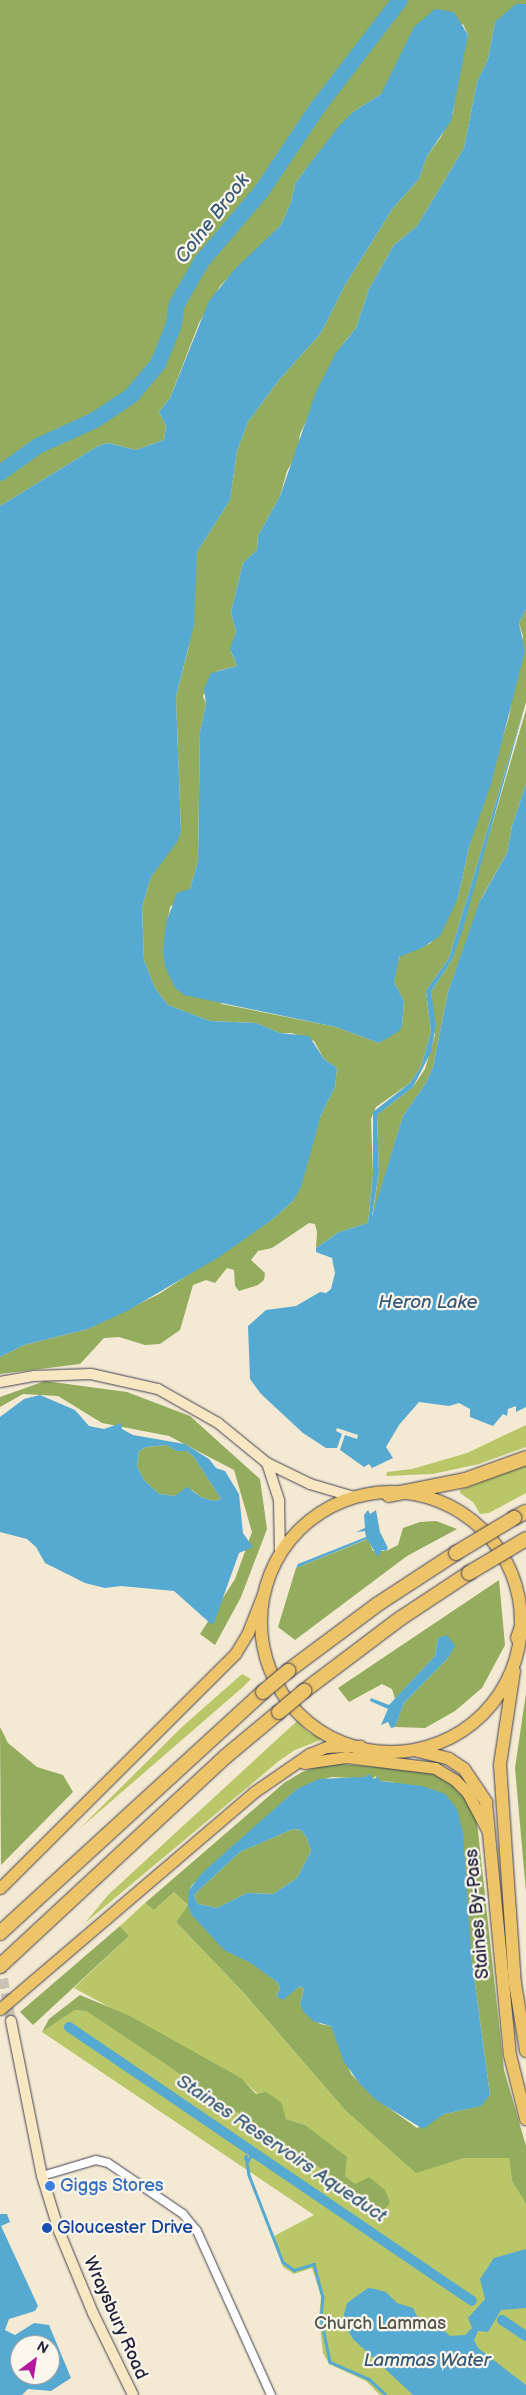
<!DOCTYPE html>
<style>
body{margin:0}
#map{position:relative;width:526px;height:2395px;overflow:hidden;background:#f4ead3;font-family:"Balsamiq Sans",sans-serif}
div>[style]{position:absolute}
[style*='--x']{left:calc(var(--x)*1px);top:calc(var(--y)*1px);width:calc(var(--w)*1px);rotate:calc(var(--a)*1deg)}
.green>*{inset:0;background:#bac769}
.forest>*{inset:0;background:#93ac5d}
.water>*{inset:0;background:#56a9d1}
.stream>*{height:2.5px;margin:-1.25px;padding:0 1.25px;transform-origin:1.25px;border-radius:1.25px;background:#56a9d1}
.canal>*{height:10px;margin:-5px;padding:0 5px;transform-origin:5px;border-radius:5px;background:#56a9d1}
.river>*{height:16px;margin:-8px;padding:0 8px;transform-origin:8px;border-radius:8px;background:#56a9d1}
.secondary-tunnel>*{height:10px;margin-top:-5px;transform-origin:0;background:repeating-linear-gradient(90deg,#cac2b5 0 10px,transparent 0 15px)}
.roads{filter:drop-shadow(0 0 1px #424052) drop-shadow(0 0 1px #424052)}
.minor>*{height:8px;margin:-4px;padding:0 4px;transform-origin:4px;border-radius:4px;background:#fff}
.secondary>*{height:10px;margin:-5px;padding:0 5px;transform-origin:5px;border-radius:5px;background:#f8e7c3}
.primary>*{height:11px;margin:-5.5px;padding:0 5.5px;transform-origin:5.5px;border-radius:5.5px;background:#eec469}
.trunk>*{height:12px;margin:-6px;padding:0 6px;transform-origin:6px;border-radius:6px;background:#eec469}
.trunk>.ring{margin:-6px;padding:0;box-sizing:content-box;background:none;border:12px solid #eec469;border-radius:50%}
.motorway>*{height:14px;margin:-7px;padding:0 7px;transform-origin:7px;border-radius:7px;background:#eec469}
.bridges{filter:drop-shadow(0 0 1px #424052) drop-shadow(0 0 1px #424052)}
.motorway-bridge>*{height:14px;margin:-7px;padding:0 7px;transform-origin:7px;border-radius:7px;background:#eec469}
.dots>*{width:14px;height:14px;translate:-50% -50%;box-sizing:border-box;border:2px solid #fbf7ec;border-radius:50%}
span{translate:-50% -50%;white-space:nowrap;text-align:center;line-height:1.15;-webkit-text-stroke:4.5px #fbf7ec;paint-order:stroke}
.street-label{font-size:18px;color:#22223b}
.shop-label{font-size:18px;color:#366cbe}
.left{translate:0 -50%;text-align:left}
.transit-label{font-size:18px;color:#164399}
.park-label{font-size:18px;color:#505449}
.water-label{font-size:19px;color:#375877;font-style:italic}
.north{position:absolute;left:10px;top:2335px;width:50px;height:50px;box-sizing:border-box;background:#fbf7ec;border:1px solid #a4a2a5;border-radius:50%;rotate:31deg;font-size:14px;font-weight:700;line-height:20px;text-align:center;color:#22223b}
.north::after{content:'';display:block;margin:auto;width:18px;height:22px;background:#b5179e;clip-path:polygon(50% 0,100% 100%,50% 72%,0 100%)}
</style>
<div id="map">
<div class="green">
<i style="clip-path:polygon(526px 1425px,526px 1447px,479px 1464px,433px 1474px,386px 1476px,387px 1472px,412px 1469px,467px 1453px)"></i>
<i style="clip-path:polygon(526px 1465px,526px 1493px,489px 1513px,480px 1514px,473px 1502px,460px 1493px,460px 1490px)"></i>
<i style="clip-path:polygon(242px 1674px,251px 1679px,243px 1687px,78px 1830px,183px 1726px)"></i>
<i style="clip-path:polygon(297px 1721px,308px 1732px,323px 1739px,295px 1750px,279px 1761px,85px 1923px,108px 1895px)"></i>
<i style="clip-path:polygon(174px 1892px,188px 1905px,176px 1922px,243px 1992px,346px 2111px,416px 2172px,464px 2158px,509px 2158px,512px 2181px,526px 2204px,526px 2395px,380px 2395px,366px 2381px,329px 2364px,323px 2353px,319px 2319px,321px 2296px,312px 2268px,294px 2274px,283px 2267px,272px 2237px,314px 2215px,42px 2032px,75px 2010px,86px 2011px,384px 2211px,345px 2176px,305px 2125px,286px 2119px,240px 2078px,74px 1988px,129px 1936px,120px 1926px,145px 1903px,154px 1910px)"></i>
</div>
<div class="forest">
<i style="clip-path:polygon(0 0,526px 0,526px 4px,495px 22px,488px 59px,477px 82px,464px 148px,417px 226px,394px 245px,369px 289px,356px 328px,343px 344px,300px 434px,297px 453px,287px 471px,280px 496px,258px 536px,257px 550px,243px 563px,231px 612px,236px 632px,231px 652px,237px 666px,217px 671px,203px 696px,206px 704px,200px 732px,198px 861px,190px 889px,170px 907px,163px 951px,222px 1004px,336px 1027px,379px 1043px,402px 1026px,404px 1001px,394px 982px,395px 967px,400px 956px,431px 943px,458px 898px,469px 847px,509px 717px,523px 636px,519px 623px,526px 609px,526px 702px,449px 958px,426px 991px,431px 1032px,421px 1067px,410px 1083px,376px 1107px,371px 1119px,373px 1175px,368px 1223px,339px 1232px,316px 1248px,317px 1232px,315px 1224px,309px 1223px,272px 1248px,258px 1251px,251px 1260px,265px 1273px,264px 1280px,258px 1285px,239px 1291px,235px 1286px,234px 1270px,227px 1268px,215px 1283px,206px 1280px,193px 1285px,180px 1330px,160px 1344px,145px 1345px,119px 1337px,104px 1338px,80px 1364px,0 1374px,0 1357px,24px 1345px,88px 1329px,159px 1294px,273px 1219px,293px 1201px,321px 1115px,335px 1087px,337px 1068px,324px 1059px,314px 1041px,292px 1033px,280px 1033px,256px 1023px,210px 1021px,168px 1005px,155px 988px,144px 960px,142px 907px,151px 877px,181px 832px,176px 697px,189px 646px,197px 552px,230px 500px,237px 451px,248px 422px,279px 380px,321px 333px,345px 285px,393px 208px,419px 179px,427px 156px,441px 137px,453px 113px,455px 87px,468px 35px,463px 24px,381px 94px,353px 112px,305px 170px,295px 184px,291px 202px,281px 225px,220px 286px,199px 323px,170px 398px,159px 412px,166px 426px,164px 440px,136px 450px,108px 443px,98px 446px,0 506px)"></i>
<i style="clip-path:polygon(526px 710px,526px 784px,512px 826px,507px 853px,482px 897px,448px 992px,433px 1067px,426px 1083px,403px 1116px,372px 1219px,379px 1172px,377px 1115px,413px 1087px,425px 1069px,435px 1035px,431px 992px,452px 960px)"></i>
<i style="clip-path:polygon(45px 1381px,127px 1392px,190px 1416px,260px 1479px,267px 1529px,241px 1597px,215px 1645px,200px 1634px,235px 1579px,252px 1532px,234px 1470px,169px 1436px,102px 1423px,58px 1396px,23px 1394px,0 1407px,0 1397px)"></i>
<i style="clip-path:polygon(167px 1445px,176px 1451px,187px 1451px,194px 1457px,221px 1499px,214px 1501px,201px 1497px,192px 1490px,175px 1496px,159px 1494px,145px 1481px,137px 1467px,139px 1451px,146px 1447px)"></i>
<i style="clip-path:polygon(436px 1521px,457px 1529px,407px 1556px,295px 1640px,278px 1627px,296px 1568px,368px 1539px,373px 1551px,386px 1551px,398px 1545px,403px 1528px,420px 1522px)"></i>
<i style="clip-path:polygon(499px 1580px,505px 1645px,482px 1688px,455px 1711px,425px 1728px,395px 1727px,404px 1703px,448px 1658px,454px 1646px,438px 1638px,435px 1656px,395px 1699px,392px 1689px,382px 1684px,349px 1702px,338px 1688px)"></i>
<i style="clip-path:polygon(526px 1693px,526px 1892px,515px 1768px)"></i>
<i style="clip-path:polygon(0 1727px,8px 1743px,37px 1767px,63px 1775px,73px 1792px,1px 1865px)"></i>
<i style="clip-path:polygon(evenodd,328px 1763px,429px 1771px,452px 1785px,469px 1803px,477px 1822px,504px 2070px,526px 2146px,526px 2204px,512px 2181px,509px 2158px,464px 2158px,416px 2173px,346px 2111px,243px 1992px,176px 1922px,188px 1905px,174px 1892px,154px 1910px,145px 1903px,284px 1783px,302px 1772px,328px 1763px,375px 1776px,380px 1781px,393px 1782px,471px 1954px,490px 2095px,467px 2109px,444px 2114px,417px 2128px,376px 2099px,351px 2074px,331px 2026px,320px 2024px,300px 2004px,304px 1989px,300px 1986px,283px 1999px,276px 1996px,280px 1989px,277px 1982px,191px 1914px,189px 1890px,192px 1885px,297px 1789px,331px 1777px,373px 1779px,375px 1776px)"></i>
<i style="clip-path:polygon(293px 1829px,301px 1830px,307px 1838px,311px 1851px,297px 1878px,273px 1894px,247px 1893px,217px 1908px,198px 1904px,194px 1896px,197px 1892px,240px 1852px)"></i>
<i style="clip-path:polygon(120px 1926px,129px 1936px,33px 2025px,20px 2012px)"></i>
<i style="clip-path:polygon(80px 1995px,128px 2015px,241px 2078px,256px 2094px,266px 2092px,281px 2102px,286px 2119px,305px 2125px,347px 2157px,345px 2176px,355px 2184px,369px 2177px,385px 2190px,390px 2202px,384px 2211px,86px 2011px,75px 2010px,42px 2032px,49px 2019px)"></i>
</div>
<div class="water">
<i style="clip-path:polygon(516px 4px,526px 4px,526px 609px,519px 623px,525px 651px,491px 784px,469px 847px,458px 898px,440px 936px,422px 948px,399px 957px,394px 982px,404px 1001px,402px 1026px,399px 1031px,379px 1043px,336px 1027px,184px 995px,175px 988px,165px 966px,163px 951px,166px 923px,177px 893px,190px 889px,198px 861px,200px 732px,206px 704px,204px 689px,211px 673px,237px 666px,230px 649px,236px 632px,231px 612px,243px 563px,257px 550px,258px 536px,280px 496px,316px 392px,336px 353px,356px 328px,369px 289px,394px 245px,417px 226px,464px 148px,477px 82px,488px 59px,495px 22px)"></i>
<i style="clip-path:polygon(435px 9px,454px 12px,468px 35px,451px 121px,427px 156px,419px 179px,393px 208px,345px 285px,321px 333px,279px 380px,248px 422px,237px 451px,230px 500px,197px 552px,194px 625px,176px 697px,181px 832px,177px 842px,151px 877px,142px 907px,144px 960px,155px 988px,168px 1005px,210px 1021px,256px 1023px,280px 1033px,309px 1036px,324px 1059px,337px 1068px,335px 1087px,321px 1115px,301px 1187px,293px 1201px,273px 1219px,219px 1257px,127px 1311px,88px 1329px,24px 1345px,0 1357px,0 506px,98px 446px,108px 443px,136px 450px,164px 440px,166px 426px,159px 412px,170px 398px,209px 301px,235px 269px,281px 225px,291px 202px,295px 184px,305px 170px,339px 126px,353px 112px,381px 94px,414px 27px)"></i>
<i style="clip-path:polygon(526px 702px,463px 929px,452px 960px,431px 992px,436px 1025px,431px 1052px,413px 1087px,377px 1115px,379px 1172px,372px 1217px,403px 1116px,426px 1083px,433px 1067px,448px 992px,479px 903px,507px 853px,512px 826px,526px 784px,526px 1407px,516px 1412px,516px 1406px,508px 1409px,507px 1416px,503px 1414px,493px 1426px,470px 1417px,470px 1409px,459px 1403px,449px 1406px,419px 1402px,399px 1425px,386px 1447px,393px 1458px,372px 1468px,369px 1464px,364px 1467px,340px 1450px,345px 1435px,357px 1439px,358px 1435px,337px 1428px,336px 1431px,342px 1434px,337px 1448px,326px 1448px,303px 1433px,261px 1394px,250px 1379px,248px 1326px,266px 1310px,296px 1306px,320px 1292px,326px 1293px,331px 1289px,335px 1273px,332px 1258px,316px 1252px,316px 1248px,339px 1232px,368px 1223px,373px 1175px,373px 1112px,410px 1083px,421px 1067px,431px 1032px,426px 991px,449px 958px)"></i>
<i style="clip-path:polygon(evenodd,40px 1395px,75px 1410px,89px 1426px,104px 1429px,121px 1423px,122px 1429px,133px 1435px,185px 1444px,209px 1459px,216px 1468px,225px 1471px,239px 1494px,243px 1533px,253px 1547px,239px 1553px,214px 1623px,211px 1624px,174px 1591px,121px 1586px,105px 1588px,85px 1583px,45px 1563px,36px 1547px,27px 1539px,0 1532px,0 1417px,24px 1399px,40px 1395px,167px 1445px,176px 1451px,187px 1451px,194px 1457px,221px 1499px,214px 1501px,201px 1497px,187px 1487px,175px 1496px,159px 1494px,145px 1481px,137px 1467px,139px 1451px,146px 1447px,167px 1445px)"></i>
<i style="clip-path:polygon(368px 1510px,370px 1514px,376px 1510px,380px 1532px,388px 1548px,386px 1551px,382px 1550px,378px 1557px,367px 1539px,296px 1568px,298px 1564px,366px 1537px,365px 1531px,356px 1532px,365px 1528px,364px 1515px)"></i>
<i style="clip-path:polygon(447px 1635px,455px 1646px,448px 1658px,404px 1703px,395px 1727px,391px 1728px,388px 1722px,381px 1725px,388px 1709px,370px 1701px,371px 1698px,389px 1705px,435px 1656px,438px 1638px)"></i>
<i style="clip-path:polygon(evenodd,369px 1774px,373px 1779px,378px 1777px,380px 1781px,422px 1786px,445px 1794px,457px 1809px,463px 1833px,471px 1954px,490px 2095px,481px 2106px,444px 2114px,423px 2129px,376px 2100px,360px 2084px,344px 2062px,331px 2026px,313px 2021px,303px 2011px,300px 2004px,304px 1989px,300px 1986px,283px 2000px,276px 1996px,280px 1989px,277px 1982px,251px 1963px,224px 1950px,191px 1914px,188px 1905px,189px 1890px,202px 1873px,297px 1789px,319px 1779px,365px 1777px,369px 1774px,293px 1829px,301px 1830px,307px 1838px,311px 1851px,297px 1878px,273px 1894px,247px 1893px,217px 1908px,198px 1904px,194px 1896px,197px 1892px,240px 1852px,293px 1829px)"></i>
<i style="clip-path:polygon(evenodd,0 2214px,7px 2214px,10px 2222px,1px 2226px,38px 2306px,35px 2311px,9px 2319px,5px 2330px,15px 2335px,34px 2323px,49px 2325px,71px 2378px,51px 2391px,28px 2389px,22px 2395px,0 2395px,0 2214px,20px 2345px,50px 2345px,50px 2375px,20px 2375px,20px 2345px)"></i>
<i style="clip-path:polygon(526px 2249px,526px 2308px,501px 2310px,488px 2332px,478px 2331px,474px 2340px,478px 2348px,526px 2385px,526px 2395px,413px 2395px,354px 2340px,345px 2327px,344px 2314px,347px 2303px,368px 2288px,375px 2289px,386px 2292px,397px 2303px,413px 2308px,417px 2316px,439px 2326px,450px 2336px,465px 2335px,472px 2328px,468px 2318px,485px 2299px,480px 2279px,494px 2258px)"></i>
</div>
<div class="stream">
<i style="--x:246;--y:2156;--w:19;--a:81"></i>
<i style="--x:249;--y:2175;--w:93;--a:68.7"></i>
<i style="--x:283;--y:2262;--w:14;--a:36"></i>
<i style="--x:294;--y:2270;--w:21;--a:-17"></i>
<i style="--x:314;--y:2264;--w:34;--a:75"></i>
<i style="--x:323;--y:2297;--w:21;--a:95"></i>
<i style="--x:321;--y:2318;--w:45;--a:78.4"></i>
<i style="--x:330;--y:2362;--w:43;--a:23.6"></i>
<i style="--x:369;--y:2379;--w:23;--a:43"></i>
<i style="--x:245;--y:2158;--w:4;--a:34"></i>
<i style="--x:248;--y:2160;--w:11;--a:-56"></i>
</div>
<div class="canal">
<i style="--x:69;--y:2027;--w:487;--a:34.2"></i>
<i style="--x:502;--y:2320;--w:29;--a:34"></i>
</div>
<div class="river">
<i style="--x:0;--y:473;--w:47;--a:-35.4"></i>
<i style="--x:38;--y:446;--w:63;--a:-24.5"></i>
<i style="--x:95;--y:420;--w:43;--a:-33.7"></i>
<i style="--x:131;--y:396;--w:42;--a:-49.8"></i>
<i style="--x:158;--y:364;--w:40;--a:-68"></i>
<i style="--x:173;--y:327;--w:23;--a:-80"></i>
<i style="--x:177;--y:304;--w:50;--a:-59.8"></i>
<i style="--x:202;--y:261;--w:91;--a:-49.5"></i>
<i style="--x:261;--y:192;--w:102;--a:-56.2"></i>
<i style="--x:318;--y:107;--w:135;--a:-52.5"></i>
</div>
<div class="secondary-tunnel">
<i style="--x:0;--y:1964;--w:58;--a:79.1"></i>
</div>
<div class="roads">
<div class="minor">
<i style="--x:42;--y:2176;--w:56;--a:-16.5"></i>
<i style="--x:96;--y:2160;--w:12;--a:14"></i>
<i style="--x:108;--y:2163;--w:91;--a:34.2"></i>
<i style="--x:183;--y:2214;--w:22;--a:51"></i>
<i style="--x:197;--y:2231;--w:180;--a:65.7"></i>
</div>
<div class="secondary">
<i style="--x:0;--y:1382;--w:35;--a:-10"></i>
<i style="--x:34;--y:1376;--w:57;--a:-2"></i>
<i style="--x:91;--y:1374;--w:69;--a:12.6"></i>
<i style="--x:158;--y:1389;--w:69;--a:29.5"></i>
<i style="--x:218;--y:1423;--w:63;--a:39.2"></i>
<i style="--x:267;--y:1463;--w:48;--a:26"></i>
<i style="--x:310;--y:1484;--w:46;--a:16.5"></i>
<i style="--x:267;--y:1463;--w:40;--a:72"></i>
<i style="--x:279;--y:1501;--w:50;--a:88.9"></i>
<i style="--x:11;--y:2021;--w:158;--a:78.7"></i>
<i style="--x:42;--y:2176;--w:58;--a:72.8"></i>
<i style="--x:59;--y:2231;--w:89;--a:67.5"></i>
<i style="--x:93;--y:2313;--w:91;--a:64"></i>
</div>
<div class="primary">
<i style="--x:304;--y:1763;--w:42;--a:-8.1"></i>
<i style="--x:346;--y:1757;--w:90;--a:7"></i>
<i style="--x:435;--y:1768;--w:23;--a:31"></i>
<i style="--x:455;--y:1780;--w:17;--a:45"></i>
<i style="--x:467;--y:1792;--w:43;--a:62.2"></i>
<i style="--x:0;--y:1888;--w:332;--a:-44.9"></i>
<i style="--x:235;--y:1654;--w:26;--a:-59"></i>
<i style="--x:248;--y:1632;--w:46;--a:-68.4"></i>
<i style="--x:0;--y:2009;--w:334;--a:-40.5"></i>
<i style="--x:254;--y:1792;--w:67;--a:-34.6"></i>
<i style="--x:309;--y:1754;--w:18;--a:-22"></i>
<i style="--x:326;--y:1747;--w:34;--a:-2"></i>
</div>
<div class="trunk">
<i class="ring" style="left:261px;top:1492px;width:248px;height:248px"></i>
<i style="--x:514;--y:1671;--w:95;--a:98.5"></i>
<i style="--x:500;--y:1765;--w:219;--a:86.1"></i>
<i style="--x:515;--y:1983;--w:69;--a:80.8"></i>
<i style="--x:418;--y:1751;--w:32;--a:14"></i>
<i style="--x:449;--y:1759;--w:18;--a:34"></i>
<i style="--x:464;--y:1769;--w:40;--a:56"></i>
<i style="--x:486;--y:1802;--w:254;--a:84.6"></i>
<i style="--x:510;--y:2055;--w:66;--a:76"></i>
</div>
<div class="motorway">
<i style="--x:389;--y:1495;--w:77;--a:-11.2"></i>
<i style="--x:465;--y:1480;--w:65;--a:-19.8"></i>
<i style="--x:514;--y:1518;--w:13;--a:-27"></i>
<i style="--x:518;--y:1638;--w:23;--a:-70"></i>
<i style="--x:288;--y:1671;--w:112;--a:-36.7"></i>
<i style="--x:378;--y:1604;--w:93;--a:-33.2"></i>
<i style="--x:304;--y:1691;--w:121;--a:-37"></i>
<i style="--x:401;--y:1618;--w:82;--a:-33.5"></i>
<i style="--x:0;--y:1933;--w:357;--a:-42.5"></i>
<i style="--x:0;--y:1966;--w:307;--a:-42.9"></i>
<i style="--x:225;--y:1757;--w:70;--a:-39.8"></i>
</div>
</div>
<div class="bridges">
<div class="motorway-bridge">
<i style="--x:456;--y:1553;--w:68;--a:-31.1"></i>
<i style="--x:469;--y:1573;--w:66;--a:-30.8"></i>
<i style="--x:263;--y:1692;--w:33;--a:-40"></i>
<i style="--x:279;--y:1712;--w:33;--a:-40"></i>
</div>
</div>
<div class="dots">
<i style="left:50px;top:2186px;background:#3f7fe0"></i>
<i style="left:47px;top:2228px;background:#1a4fb4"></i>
</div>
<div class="street-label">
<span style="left:478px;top:1914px;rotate:-95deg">Staines By-Pass</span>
<span style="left:115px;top:2318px;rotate:66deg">Wraysbury Road</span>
</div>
<div class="shop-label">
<span class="left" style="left:60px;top:2186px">Giggs Stores</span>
</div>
<div class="transit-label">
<span class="left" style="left:57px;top:2228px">Gloucester Drive</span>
</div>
<div class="park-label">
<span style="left:380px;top:2324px">Church Lammas</span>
</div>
<div class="water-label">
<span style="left:213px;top:219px;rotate:-52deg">Colne Brook</span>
<span style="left:428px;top:1303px">Heron Lake</span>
<span style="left:281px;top:2149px;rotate:34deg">Staines Reservoirs Aqueduct</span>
<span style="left:427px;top:2361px">Lammas Water</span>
</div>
<div class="north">N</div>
</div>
